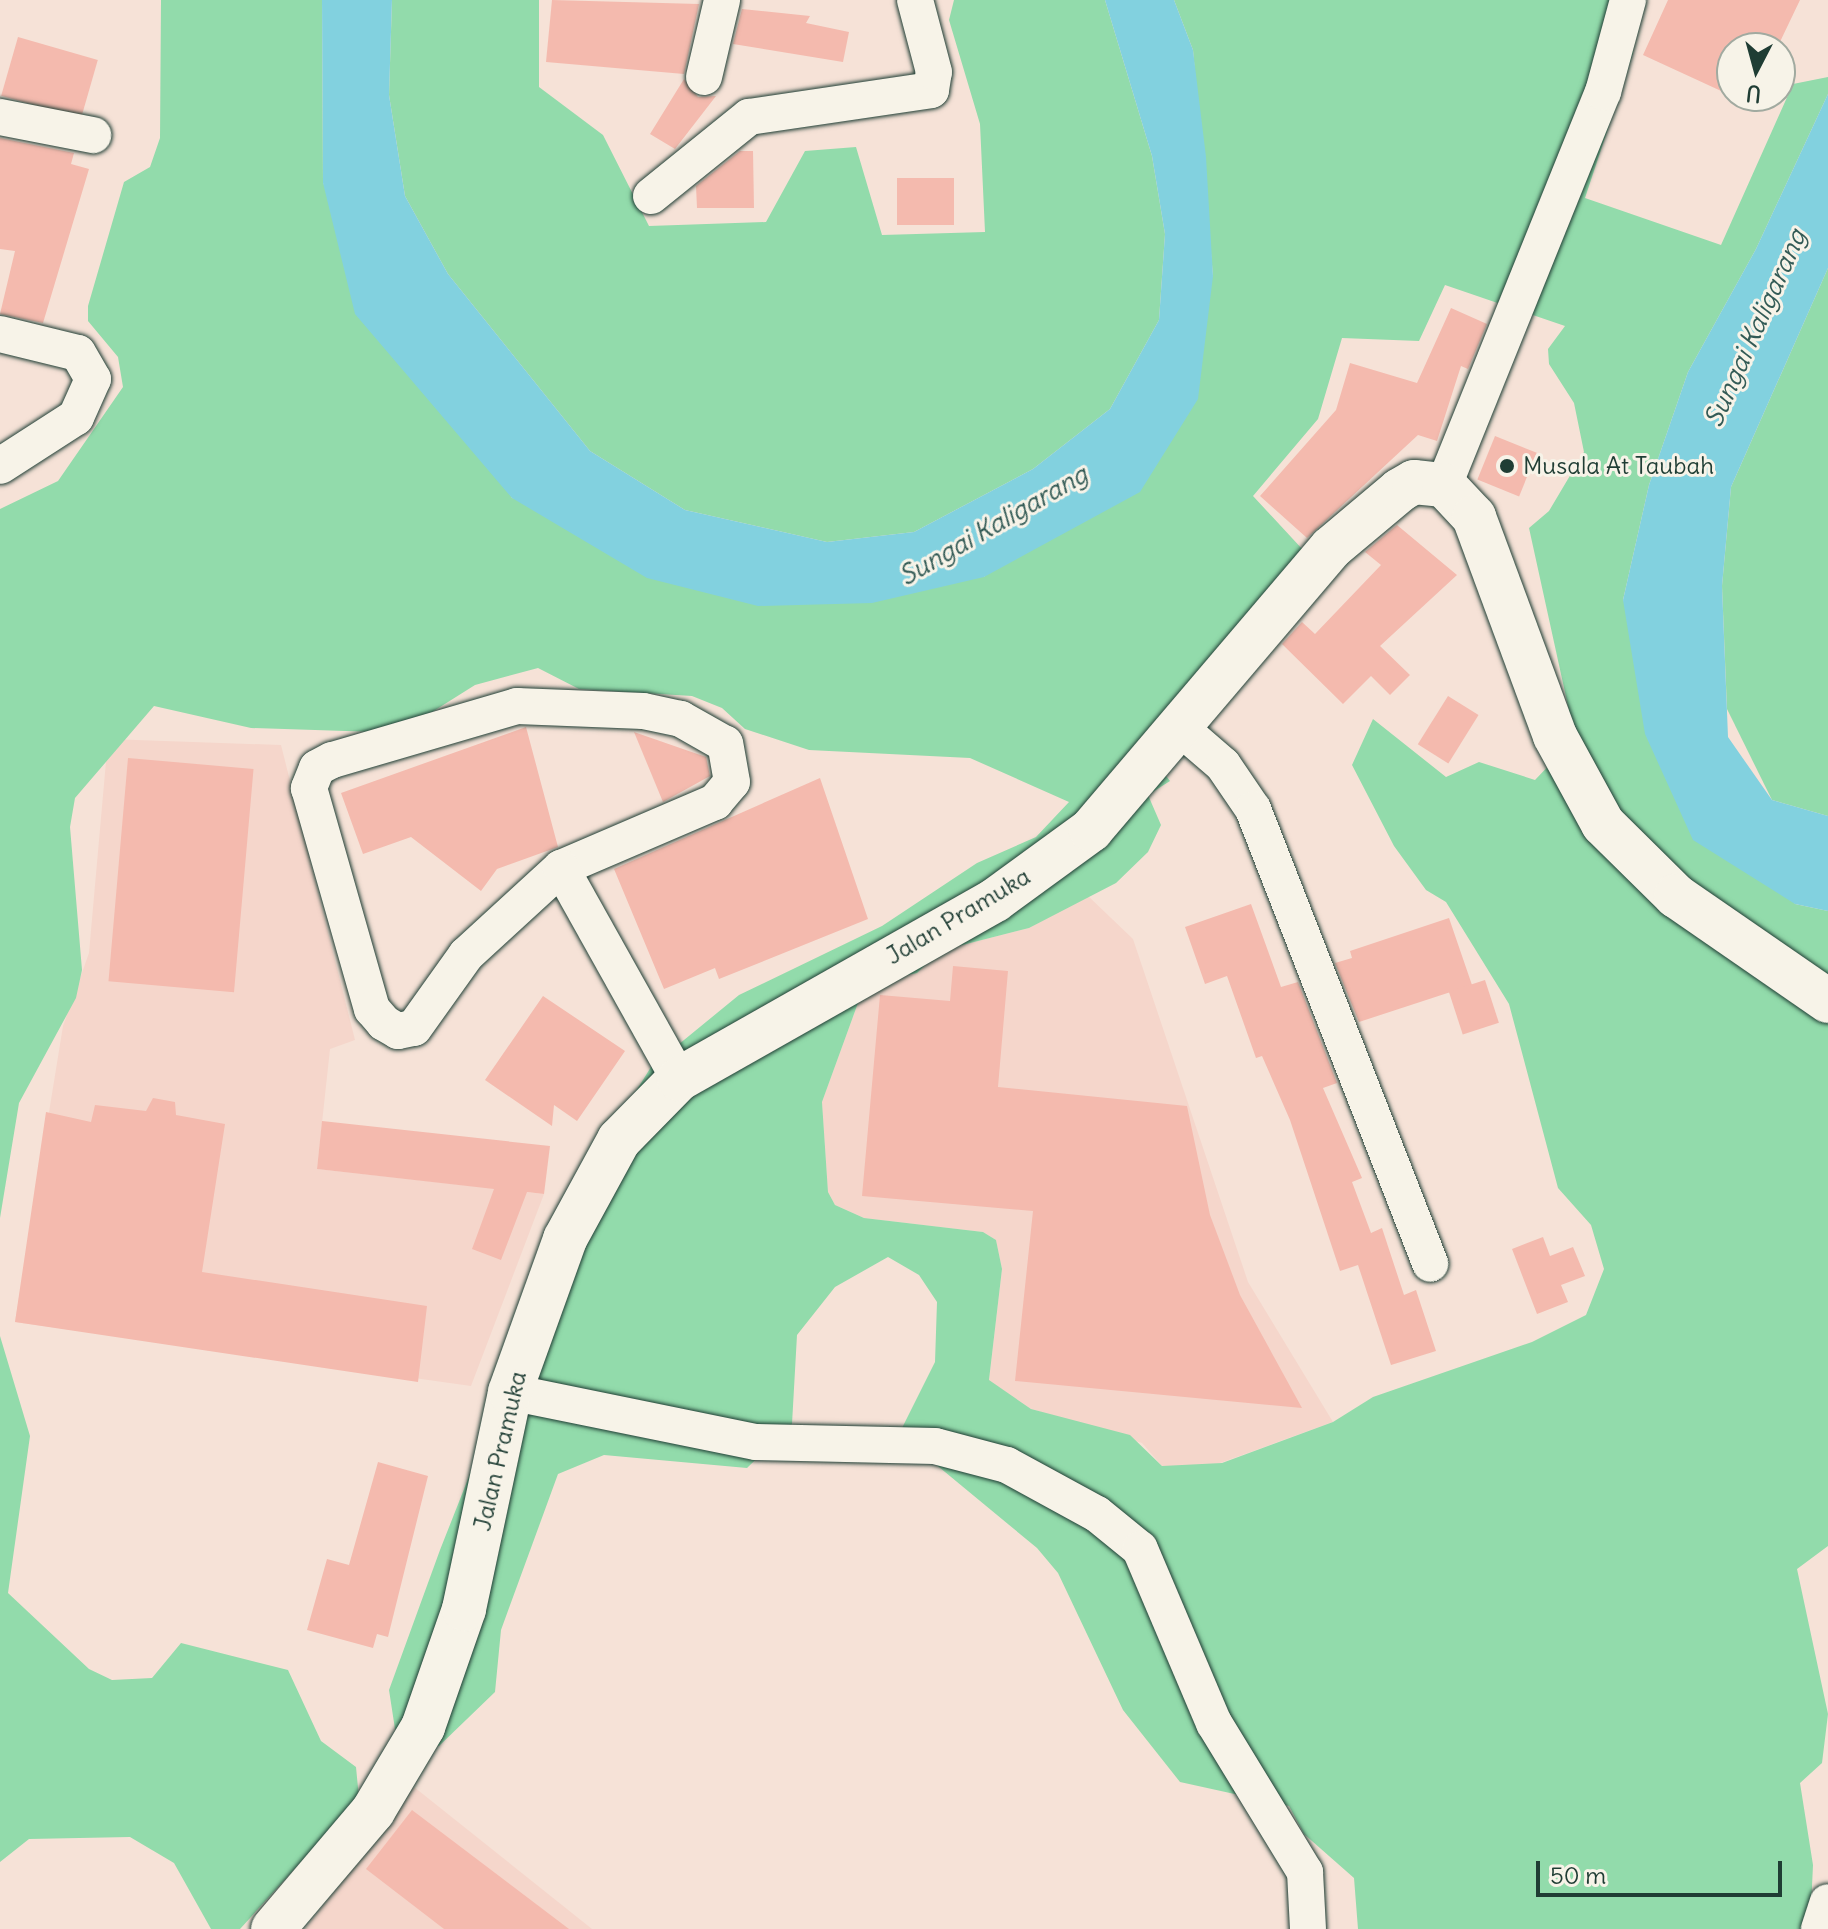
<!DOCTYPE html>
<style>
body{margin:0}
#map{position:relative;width:1828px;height:1929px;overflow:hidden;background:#f6e2d7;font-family:Delius,sans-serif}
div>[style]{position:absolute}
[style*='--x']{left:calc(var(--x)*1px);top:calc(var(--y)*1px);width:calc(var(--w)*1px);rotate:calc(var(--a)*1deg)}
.built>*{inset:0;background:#f5d6cb}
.green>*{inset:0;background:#92dbab}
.water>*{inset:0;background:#82d1df}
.building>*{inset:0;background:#f4baae;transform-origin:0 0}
.roads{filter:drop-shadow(0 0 2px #1f3d34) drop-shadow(0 0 2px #1f3d34)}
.minor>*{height:36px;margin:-18px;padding:0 18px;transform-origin:18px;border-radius:18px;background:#f7f3e8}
.major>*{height:44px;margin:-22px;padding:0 22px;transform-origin:22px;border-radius:22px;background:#f7f3e8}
.dots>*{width:22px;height:22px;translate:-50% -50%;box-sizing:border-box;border:4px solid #f7f3e8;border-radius:50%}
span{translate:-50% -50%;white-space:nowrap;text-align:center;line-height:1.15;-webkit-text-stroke:6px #f7f3e8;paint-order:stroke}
.poi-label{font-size:24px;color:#1f3d34}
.left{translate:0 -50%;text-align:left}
.street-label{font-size:24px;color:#1f3d34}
.water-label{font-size:26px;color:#335b56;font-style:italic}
.north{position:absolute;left:1716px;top:32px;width:80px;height:80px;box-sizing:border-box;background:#f7f3e8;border:2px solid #a1aaa0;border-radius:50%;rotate:186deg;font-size:22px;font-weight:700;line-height:32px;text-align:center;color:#1f3d34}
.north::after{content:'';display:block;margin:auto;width:28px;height:36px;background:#1f3d34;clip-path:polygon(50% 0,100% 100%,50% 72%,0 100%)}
.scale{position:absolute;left:1536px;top:1861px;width:246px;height:36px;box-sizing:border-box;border:4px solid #1f3d34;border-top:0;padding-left:10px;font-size:24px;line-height:28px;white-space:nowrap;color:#1f3d34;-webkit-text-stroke:6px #f7f3e8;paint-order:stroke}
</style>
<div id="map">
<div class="built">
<i style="clip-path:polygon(108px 739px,281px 745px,355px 1040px,330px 1049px,317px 1169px,544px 1194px,471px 1386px,15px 1322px,63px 1026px,89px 953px)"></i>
<i style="clip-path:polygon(1087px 895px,1133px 939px,1248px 1282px,1333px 1422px,1209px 1467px,1162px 1466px,1142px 1443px,1031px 1409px,989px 1381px,1002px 1269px,996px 1240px,983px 1232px,864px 1218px,835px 1205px,828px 1192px,822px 1102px,862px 992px,939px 951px,1029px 928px)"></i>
<i style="clip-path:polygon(414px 1787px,592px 1929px,305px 1929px)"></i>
</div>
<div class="green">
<i style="clip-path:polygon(evenodd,161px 0,322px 0,323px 183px,512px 498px,984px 577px,1213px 276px,1193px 50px,1174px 0,1638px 0,1633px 53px,1585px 198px,1721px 245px,1793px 84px,1828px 77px,1828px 94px,1756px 249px,1688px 372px,1649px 485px,1623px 600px,1795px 904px,1828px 911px,1828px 1546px,1797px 1569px,1828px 1714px,1822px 1763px,1800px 1783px,1813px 1865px,1810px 1929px,1358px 1929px,1354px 1878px,1304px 1834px,1289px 1806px,1180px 1782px,1123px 1710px,1058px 1573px,1037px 1548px,899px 1434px,935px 1362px,937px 1302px,919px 1275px,888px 1257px,835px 1287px,797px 1335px,792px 1424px,747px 1468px,604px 1455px,558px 1474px,501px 1630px,495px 1692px,439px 1746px,395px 1729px,389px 1690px,440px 1550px,595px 1157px,651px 1067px,739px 995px,882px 926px,977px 863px,1036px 837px,1069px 802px,970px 758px,809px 750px,745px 729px,722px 708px,692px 696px,579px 689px,538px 668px,475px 685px,421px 719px,376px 732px,251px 728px,154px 706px,75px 798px,70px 827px,82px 970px,76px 998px,19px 1103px,0 1218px,0 509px,58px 481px,123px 387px,118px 357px,88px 321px,88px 306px,124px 182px,150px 167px,160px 138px,161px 0,1445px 285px,1565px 326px,1548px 349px,1549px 364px,1574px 403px,1584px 452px,1549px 511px,1529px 528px,1575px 738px,1535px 780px,1479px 762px,1446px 777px,1373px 719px,1352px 765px,1394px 846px,1426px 890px,1446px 902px,1509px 1004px,1558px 1188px,1591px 1225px,1604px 1269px,1586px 1315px,1532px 1342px,1373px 1397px,1333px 1422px,1222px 1463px,1162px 1466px,1130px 1435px,1031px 1409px,989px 1380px,1002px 1269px,996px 1240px,983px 1232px,864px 1218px,835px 1205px,828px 1192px,822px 1102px,862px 992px,873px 982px,917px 973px,939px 951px,1029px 928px,1116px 883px,1148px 852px,1161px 825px,1148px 795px,1170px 781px,1140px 743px,1304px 551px,1253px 496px,1318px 419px,1342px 338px,1419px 341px,1445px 285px)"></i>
<i style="clip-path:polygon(392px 0,539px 0,539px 87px,603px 135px,649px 226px,766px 222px,805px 151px,856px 147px,882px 235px,985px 232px,980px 124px,949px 20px,954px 0,1105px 0,1152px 156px,1165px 234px,1159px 320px,1110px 409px,1033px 469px,914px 532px,827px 542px,685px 510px,590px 451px,448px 274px,405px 196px,389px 95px)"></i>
<i style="clip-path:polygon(1828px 268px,1828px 816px,1772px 800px,1727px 709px,1722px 586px,1731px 487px)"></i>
<i style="clip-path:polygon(0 1336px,30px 1436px,8px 1593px,89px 1669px,112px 1680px,152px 1678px,181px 1643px,288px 1670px,321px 1741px,356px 1767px,359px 1798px,240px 1929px,211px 1929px,174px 1863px,130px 1837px,29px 1839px,0 1862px)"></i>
</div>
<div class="water">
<i style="clip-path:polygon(322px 0,392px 0,389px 95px,405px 196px,448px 274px,590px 451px,685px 510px,827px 542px,914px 532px,1033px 469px,1110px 409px,1159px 320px,1165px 234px,1152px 156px,1105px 0,1174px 0,1193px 50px,1206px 157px,1213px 276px,1198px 399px,1140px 492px,984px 577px,872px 603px,758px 606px,647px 578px,512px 498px,355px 314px,323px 183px)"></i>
<i style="clip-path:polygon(1828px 94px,1828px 268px,1731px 487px,1722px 586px,1728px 737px,1772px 800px,1828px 816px,1828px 911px,1795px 904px,1693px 840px,1645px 734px,1623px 600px,1649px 485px,1688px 372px,1756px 249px)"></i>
</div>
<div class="building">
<i style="clip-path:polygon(552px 0,699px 4px,684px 74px,546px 62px)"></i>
<i style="clip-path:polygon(1668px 0,1800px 0,1777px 48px,1732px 48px,1732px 96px,1643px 55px)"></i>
<i style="clip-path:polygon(742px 9px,810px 16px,806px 23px,849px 32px,843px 62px,733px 44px)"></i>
<i style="left:18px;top:37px;width:83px;height:61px;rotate:16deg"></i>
<i style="clip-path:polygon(684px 79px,698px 97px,716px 96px,675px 149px,650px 134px)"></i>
<i style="clip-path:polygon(0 138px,74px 153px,71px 164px,89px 169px,43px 323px,0 314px,15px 251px,0 249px)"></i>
<i style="clip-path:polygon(740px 151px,753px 151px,754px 208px,697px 208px,696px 186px)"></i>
<i style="left:954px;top:178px;width:47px;height:57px;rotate:90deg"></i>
<i style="clip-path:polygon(1451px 308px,1487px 324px,1468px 369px,1461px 366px,1437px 441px,1418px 435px,1307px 538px,1260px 496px,1336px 410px,1350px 363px,1417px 383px)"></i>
<i style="left:1495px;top:436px;width:45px;height:47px;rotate:22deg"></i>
<i style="clip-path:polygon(1397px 525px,1457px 575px,1380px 646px,1410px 675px,1390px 695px,1371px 676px,1343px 704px,1282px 644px,1302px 622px,1315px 634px,1381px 565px,1365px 552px)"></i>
<i style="left:1448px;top:696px;width:36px;height:57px;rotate:32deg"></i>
<i style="clip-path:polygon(526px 727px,558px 847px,497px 869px,481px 891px,411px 837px,363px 854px,341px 793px)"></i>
<i style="clip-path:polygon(634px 732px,706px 757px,710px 776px,663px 802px)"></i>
<i style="left:128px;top:758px;width:126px;height:224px;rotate:5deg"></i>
<i style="clip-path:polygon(820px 778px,868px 919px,719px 979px,715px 968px,664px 989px,614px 869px)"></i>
<i style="clip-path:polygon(1251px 904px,1281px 987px,1298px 982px,1337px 1083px,1323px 1088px,1362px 1178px,1352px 1182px,1371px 1233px,1382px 1228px,1404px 1295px,1416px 1290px,1436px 1351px,1391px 1365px,1358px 1265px,1340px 1271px,1290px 1120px,1262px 1056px,1256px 1058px,1227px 976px,1205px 984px,1185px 927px)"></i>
<i style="clip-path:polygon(1449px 918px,1472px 985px,1359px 1022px,1335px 963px,1352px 958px,1350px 951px)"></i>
<i style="clip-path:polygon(953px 966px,1008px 971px,998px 1087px,1187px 1106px,1210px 1215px,1240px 1295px,1302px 1408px,1015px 1381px,1033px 1211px,862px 1196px,880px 995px,950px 1001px)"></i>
<i style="left:1485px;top:980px;width:45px;height:38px;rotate:72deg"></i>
<i style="clip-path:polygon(543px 996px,625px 1051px,577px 1121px,554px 1105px,552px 1126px,485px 1080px)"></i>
<i style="clip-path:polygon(153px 1098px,175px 1102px,176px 1115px,225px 1124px,202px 1272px,427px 1306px,418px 1382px,15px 1322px,46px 1112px,91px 1122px,95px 1105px,146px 1111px)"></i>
<i style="clip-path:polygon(322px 1121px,550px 1146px,544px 1194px,527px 1192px,501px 1260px,472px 1249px,494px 1189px,317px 1169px)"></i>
<i style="clip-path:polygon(1543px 1237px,1550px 1256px,1573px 1247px,1585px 1276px,1561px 1285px,1568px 1302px,1537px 1314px,1512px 1249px)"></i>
<i style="clip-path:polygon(378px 1462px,428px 1476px,388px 1637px,377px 1634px,373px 1648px,307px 1630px,327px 1559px,349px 1565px)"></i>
<i style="clip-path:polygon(412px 1810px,569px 1929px,444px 1929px,366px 1869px)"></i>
</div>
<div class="roads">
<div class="minor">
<i style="--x:704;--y:77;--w:79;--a:-76.8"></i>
<i style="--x:0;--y:117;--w:95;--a:11"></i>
<i style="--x:651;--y:196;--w:126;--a:-38.9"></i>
<i style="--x:749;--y:117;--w:184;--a:-8.4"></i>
<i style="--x:931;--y:90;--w:18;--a:-81"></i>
<i style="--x:934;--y:72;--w:74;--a:-104.8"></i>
<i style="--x:0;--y:334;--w:80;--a:13.7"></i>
<i style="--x:78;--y:353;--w:30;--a:60"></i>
<i style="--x:93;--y:379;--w:42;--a:114.1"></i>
<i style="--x:76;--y:417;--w:90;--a:147.2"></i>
<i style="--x:1444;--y:485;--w:424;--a:-68"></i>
<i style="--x:1603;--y:92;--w:95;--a:-74.8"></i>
<i style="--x:1179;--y:727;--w:58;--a:40.8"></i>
<i style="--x:1223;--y:765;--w:53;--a:55.7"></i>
<i style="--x:1253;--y:809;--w:488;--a:68.7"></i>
<i style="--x:561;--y:868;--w:168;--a:-23.2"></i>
<i style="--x:715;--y:802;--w:26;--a:-50"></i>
<i style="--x:732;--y:782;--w:39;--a:-100"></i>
<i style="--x:725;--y:744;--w:51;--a:-150.4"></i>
<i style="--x:681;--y:719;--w:39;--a:-168"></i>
<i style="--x:643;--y:711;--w:126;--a:-177.7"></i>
<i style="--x:517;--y:706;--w:193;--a:163.7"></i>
<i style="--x:332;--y:760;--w:17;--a:152"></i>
<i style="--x:317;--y:768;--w:22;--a:112"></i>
<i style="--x:309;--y:788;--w:230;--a:74.1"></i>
<i style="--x:372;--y:1009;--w:18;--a:49"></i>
<i style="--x:384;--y:1023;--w:16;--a:30"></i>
<i style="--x:398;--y:1031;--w:16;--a:-11"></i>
<i style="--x:414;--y:1028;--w:90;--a:-54.5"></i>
<i style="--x:466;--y:955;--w:129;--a:-42.5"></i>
<i style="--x:561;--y:868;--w:242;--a:60.8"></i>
<i style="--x:510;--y:1392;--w:251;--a:11.5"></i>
<i style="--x:756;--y:1442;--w:179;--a:1.3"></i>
<i style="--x:935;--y:1446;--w:74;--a:14.8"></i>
<i style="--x:1007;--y:1465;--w:102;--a:28.6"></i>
<i style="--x:1097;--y:1514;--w:55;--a:39.1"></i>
<i style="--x:1140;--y:1549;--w:189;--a:67"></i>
<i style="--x:1214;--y:1723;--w:175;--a:58.6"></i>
<i style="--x:1305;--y:1872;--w:57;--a:87"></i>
<i style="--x:1819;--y:1929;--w:28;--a:-72"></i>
</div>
<div class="major">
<i style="--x:273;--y:1929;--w:155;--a:-49.7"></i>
<i style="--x:373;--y:1811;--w:98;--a:-59.2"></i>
<i style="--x:423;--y:1727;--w:125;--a:-70.8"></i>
<i style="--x:464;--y:1609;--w:222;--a:-78"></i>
<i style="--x:510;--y:1392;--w:163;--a:-70.2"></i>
<i style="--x:565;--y:1239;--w:113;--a:-61.4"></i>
<i style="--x:619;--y:1140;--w:86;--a:-45.5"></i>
<i style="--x:679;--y:1079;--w:363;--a:-29.5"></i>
<i style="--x:995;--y:900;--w:119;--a:-36.1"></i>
<i style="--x:1091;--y:830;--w:370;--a:-49.6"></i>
<i style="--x:1331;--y:548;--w:90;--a:-40"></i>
<i style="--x:1400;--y:490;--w:16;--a:-30"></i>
<i style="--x:1414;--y:482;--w:30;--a:6"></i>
<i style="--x:1444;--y:485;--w:44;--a:46.8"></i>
<i style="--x:1474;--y:517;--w:233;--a:69.7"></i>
<i style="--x:1555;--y:736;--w:100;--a:61.4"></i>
<i style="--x:1603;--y:824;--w:103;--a:44.6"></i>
<i style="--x:1676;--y:896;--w:185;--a:34.6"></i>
</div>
</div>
<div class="dots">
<i style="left:1507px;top:466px;background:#1f3d34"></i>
</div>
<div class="poi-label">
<span class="left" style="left:1523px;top:466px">Musala At Taubah</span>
</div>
<div class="street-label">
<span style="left:958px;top:916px;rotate:-31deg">Jalan Pramuka</span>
<span style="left:500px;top:1451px;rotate:-77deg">Jalan Pramuka</span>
</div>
<div class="water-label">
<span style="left:1755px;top:328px;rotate:-66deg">Sungai Kaligarang</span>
<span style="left:993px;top:525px;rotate:-30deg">Sungai Kaligarang</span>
</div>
<div class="north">U</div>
<div class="scale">50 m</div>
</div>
